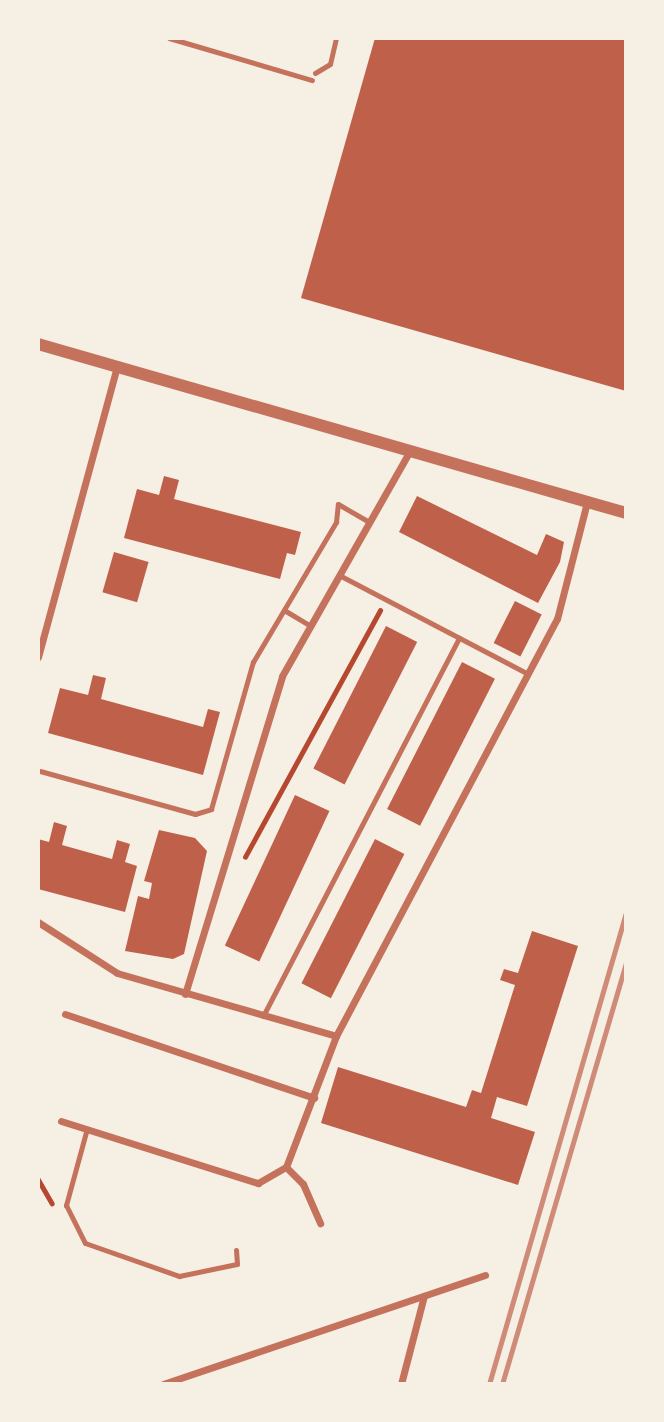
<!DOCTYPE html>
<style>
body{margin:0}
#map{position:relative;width:664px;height:1422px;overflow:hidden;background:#f6efe4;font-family:"Roboto Condensed",sans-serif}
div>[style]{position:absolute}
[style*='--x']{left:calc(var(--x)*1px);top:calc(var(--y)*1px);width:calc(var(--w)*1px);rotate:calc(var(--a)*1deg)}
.building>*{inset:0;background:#bf614a;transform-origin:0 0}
.path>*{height:4.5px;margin:-2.25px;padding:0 2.25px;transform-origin:2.25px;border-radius:2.25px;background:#b5482f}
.service>*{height:5px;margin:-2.5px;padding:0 2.5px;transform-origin:2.5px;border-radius:2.5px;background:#c5725c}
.minor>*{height:7px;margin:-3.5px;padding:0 3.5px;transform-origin:3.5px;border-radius:3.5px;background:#c5725c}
.tertiary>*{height:12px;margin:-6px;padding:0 6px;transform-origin:6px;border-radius:6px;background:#c5725c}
.rail>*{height:5px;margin:-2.5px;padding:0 2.5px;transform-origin:2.5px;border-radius:2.5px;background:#cf8b77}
span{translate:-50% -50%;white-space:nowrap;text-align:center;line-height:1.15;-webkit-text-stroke:6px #f6efe4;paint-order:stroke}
.frame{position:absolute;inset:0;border:40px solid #f6efe4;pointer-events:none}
</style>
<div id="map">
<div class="building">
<i style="clip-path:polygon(375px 38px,626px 38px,626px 391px,301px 298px)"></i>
<i style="clip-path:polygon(164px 476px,179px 480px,174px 499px,301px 532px,295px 555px,287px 553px,280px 579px,124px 538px,137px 489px,159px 495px)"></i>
<i style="clip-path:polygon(417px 496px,537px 555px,546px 534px,564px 542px,560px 562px,538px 603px,399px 532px)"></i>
<i style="left:114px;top:552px;width:36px;height:42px;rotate:16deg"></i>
<i style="left:515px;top:601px;width:30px;height:47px;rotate:27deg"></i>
<i style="left:386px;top:626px;width:35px;height:160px;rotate:27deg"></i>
<i style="left:462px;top:662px;width:37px;height:165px;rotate:27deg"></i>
<i style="clip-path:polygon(93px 675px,106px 678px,101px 699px,203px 727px,208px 709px,220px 712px,203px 775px,48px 733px,60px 688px,88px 695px)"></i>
<i style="left:295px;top:795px;width:38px;height:166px;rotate:25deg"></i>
<i style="clip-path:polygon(54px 822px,67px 826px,62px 845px,112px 859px,117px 840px,130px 844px,125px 862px,137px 866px,125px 912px,38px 889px,38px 839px,49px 842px)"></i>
<i style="clip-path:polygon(159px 830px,195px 838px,207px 851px,184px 954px,173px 959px,125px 951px,138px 896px,149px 899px,152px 883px,144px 881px)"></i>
<i style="left:375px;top:839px;width:33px;height:162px;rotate:27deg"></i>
<i style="clip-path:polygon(532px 931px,578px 946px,527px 1106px,497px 1097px,491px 1118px,535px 1132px,518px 1185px,321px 1123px,338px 1067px,466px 1107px,472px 1090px,481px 1093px,515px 985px,500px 980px,504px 969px,518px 973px)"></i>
</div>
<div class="path">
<i style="--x:245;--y:857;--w:281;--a:-61.3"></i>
<i style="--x:38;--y:1179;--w:28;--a:60"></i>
</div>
<div class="service">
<i style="--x:169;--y:38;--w:149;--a:16.4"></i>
<i style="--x:315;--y:73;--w:17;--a:-31"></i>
<i style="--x:330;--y:64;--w:27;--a:-77"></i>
<i style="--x:339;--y:575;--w:213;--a:27.6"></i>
<i style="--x:284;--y:610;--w:29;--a:31"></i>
<i style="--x:40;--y:771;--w:161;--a:15.5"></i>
<i style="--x:195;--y:814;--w:17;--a:-17"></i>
<i style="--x:211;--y:809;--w:153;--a:-74.1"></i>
<i style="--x:253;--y:662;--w:163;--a:-59.3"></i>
<i style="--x:336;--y:522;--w:18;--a:-84"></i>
<i style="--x:338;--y:504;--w:36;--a:30"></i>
<i style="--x:263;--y:1016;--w:426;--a:-62.6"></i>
<i style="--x:86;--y:1132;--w:76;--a:105.3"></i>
<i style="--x:66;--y:1205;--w:42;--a:63.4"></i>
<i style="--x:85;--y:1243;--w:100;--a:19.3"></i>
<i style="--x:179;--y:1276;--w:59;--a:-11.7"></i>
<i style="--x:237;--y:1264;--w:14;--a:-94"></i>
</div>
<div class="minor">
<i style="--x:38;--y:657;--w:302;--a:-74.8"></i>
<i style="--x:38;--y:922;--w:94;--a:32.8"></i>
<i style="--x:117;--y:973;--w:228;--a:16"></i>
<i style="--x:336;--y:1036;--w:472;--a:-62.1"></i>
<i style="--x:557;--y:619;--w:121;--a:-75.6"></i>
<i style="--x:185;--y:994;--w:332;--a:-73"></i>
<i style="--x:282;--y:676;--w:259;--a:-60.4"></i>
<i style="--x:65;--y:1014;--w:263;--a:18.6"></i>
<i style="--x:61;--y:1121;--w:207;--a:17.5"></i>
<i style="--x:258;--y:1183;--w:32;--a:-30"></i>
<i style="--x:286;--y:1167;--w:140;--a:-69.1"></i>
<i style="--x:286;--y:1167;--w:24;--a:45"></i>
<i style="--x:303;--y:1184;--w:43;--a:66.4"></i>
<i style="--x:163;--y:1384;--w:340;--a:-18.7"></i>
<i style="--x:401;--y:1384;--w:91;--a:-75.4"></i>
</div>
<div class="tertiary">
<i style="--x:38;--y:344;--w:612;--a:16.04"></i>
</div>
<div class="rail">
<i style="--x:489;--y:1384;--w:491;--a:-73.8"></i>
<i style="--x:502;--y:1384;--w:440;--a:-73.6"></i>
</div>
<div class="frame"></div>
</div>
